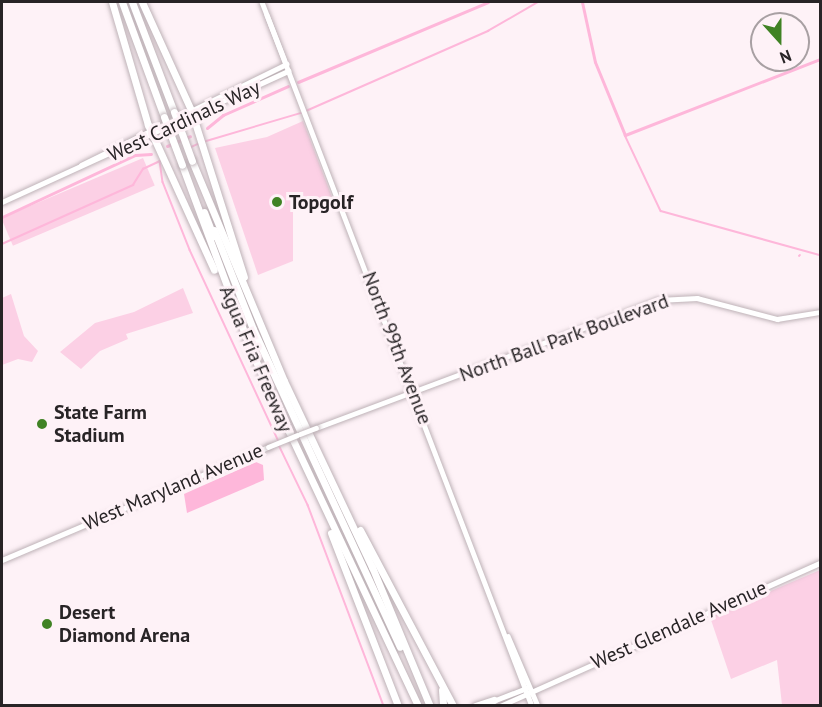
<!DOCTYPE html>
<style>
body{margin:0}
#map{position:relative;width:822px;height:707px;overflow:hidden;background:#fef2f7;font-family:"PT Sans",sans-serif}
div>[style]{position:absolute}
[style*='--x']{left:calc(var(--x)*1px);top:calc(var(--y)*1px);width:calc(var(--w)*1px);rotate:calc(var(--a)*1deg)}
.green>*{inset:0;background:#fcd0e5;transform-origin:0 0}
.water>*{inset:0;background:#feb7da}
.stream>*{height:1.5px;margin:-0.75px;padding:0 0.75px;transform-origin:0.75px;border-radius:0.75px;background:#feb7da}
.canal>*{height:3px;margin:-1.5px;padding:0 1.5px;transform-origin:1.5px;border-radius:1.5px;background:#feb7da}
.roads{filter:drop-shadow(0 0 2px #beb2b7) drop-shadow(0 0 2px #beb2b7)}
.secondary>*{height:4.5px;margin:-2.25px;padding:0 2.25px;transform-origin:2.25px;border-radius:2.25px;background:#fff}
.motorway>*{height:7px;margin:-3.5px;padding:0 3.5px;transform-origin:3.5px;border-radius:3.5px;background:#fff}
.bridges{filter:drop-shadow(0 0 2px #beb2b7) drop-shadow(0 0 2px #beb2b7)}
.secondary-bridge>*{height:4.5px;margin:-2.25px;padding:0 2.25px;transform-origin:2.25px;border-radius:2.25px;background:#fff}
.motorway-bridge>*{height:7px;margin:-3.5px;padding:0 3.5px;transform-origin:3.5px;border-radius:3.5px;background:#fff}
.dots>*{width:16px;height:16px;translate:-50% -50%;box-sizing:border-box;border:3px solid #fef2f7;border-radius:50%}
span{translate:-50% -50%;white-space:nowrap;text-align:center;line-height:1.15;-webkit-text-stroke:6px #fef2f7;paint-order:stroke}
.street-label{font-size:20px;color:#282426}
.poi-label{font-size:20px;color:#282426;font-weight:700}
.left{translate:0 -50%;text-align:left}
.frame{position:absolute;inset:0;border:3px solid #282426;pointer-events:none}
.north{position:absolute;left:750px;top:12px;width:60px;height:60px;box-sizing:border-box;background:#fef2f7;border:2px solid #a8a0a3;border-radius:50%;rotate:159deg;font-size:16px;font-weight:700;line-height:24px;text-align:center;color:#282426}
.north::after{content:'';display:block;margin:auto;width:21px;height:27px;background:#408224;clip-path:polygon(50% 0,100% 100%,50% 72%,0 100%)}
</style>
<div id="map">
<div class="green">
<i style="clip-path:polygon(303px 121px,332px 197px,293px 212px,293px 261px,258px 275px,215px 148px,267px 137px)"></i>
<i style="left:143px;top:158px;width:30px;height:154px;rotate:67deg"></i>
<i style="clip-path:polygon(183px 288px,193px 313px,126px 334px,128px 339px,100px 351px,81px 369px,60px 352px,95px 323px,134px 312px)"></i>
<i style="clip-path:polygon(11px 294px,24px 336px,38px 351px,32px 362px,18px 359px,2px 365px,2px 298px)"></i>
<i style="clip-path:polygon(820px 570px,820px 705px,782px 705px,777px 660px,731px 679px,710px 617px)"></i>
</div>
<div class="water">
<i style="clip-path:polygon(256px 462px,263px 465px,264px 480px,187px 513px,184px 494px)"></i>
</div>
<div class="stream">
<i style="--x:306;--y:111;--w:199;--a:-23.7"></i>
<i style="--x:488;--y:31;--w:58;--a:-30.1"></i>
<i style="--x:625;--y:135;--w:84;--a:64.7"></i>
<i style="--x:661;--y:211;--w:165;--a:15.5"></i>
<i style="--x:203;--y:142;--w:102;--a:-16.5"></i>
<i style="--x:189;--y:148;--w:10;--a:-24"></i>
<i style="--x:160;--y:161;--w:21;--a:82"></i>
<i style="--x:163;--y:182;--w:73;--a:68.3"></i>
<i style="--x:190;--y:250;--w:209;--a:65.1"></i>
<i style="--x:2;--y:244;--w:144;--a:-24.2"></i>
<i style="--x:133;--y:185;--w:19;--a:-58"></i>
<i style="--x:143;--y:169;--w:19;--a:-25"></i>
<i style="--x:799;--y:256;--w:1;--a:-45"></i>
<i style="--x:279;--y:445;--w:67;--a:64.2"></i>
<i style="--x:308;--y:505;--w:215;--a:69.3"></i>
</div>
<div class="canal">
<i style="--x:582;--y:2;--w:61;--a:77.8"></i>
<i style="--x:595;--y:62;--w:79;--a:67.7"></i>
<i style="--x:625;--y:135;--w:209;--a:-21.3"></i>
<i style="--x:298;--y:82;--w:206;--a:-22.8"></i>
<i style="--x:207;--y:128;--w:21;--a:-39"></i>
<i style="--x:223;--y:115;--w:71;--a:-24"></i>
<i style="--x:167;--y:146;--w:25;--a:-23"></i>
<i style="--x:2;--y:217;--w:147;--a:-25"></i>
<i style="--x:135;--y:155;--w:16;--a:-4"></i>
</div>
<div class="roads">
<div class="secondary">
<i style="--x:262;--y:2;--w:63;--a:68.7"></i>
<i style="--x:267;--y:15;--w:740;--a:69.02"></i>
<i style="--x:81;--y:165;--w:229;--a:-26.2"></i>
<i style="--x:2;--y:202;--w:315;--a:-24.6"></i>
<i style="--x:316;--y:428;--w:365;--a:-20.5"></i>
<i style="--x:658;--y:300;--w:39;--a:-3"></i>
<i style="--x:697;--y:298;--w:83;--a:14.7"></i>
<i style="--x:777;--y:319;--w:44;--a:-9.2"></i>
<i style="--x:2;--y:560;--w:289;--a:-23"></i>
<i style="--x:508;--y:636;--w:76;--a:66.8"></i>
<i style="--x:493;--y:701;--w:36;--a:-21"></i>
<i style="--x:500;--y:706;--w:350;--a:-24.1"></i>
</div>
<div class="motorway">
<i style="--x:112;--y:2;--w:128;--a:73.7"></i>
<i style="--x:148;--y:125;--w:159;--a:65.5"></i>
<i style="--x:122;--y:2;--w:122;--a:69.9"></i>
<i style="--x:132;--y:2;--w:118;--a:69.1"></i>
<i style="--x:142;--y:2;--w:119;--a:65.6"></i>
<i style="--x:191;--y:110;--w:175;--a:72.4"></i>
<i style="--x:192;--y:161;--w:238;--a:67.3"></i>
<i style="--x:284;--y:381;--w:206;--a:64.7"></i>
<i style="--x:372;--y:567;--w:151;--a:67.4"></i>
<i style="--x:182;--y:165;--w:201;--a:69.6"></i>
<i style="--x:252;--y:353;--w:390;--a:64.8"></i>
<i style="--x:204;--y:212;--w:26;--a:69"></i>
<i style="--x:214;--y:230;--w:106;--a:68.5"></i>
<i style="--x:253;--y:329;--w:350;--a:65.2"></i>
<i style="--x:360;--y:530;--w:199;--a:62.1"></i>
<i style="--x:331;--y:533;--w:186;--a:68.8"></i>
<i style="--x:442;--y:690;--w:16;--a:86"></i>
<i style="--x:475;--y:706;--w:20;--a:-18"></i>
</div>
</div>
<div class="bridges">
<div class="secondary-bridge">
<i style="--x:300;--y:434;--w:17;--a:-21"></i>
<i style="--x:268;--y:447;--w:31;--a:-22"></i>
</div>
<div class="motorway-bridge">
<i style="--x:174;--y:112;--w:52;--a:69.8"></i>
<i style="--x:164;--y:117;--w:51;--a:69.4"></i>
</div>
</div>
<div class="dots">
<i style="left:277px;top:202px;background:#408224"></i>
<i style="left:42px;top:424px;background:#408224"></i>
<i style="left:47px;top:624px;background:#408224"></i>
</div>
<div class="street-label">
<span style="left:184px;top:121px;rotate:-25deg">West Cardinals Way</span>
<span style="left:564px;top:338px;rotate:-20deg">North Ball Park Boulevard</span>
<span style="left:397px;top:348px;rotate:69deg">North 99th Avenue</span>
<span style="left:256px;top:359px;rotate:67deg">Agua Fria Freeway</span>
<span style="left:173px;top:487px;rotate:-23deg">West Maryland Avenue</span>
<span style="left:679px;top:625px;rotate:-24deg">West Glendale Avenue</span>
</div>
<div class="poi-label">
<span class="left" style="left:289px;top:202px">Topgolf</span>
<span class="left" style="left:54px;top:424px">State Farm<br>Stadium</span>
<span class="left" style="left:59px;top:624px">Desert<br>Diamond Arena</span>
</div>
<div class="frame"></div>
<div class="north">N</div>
</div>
